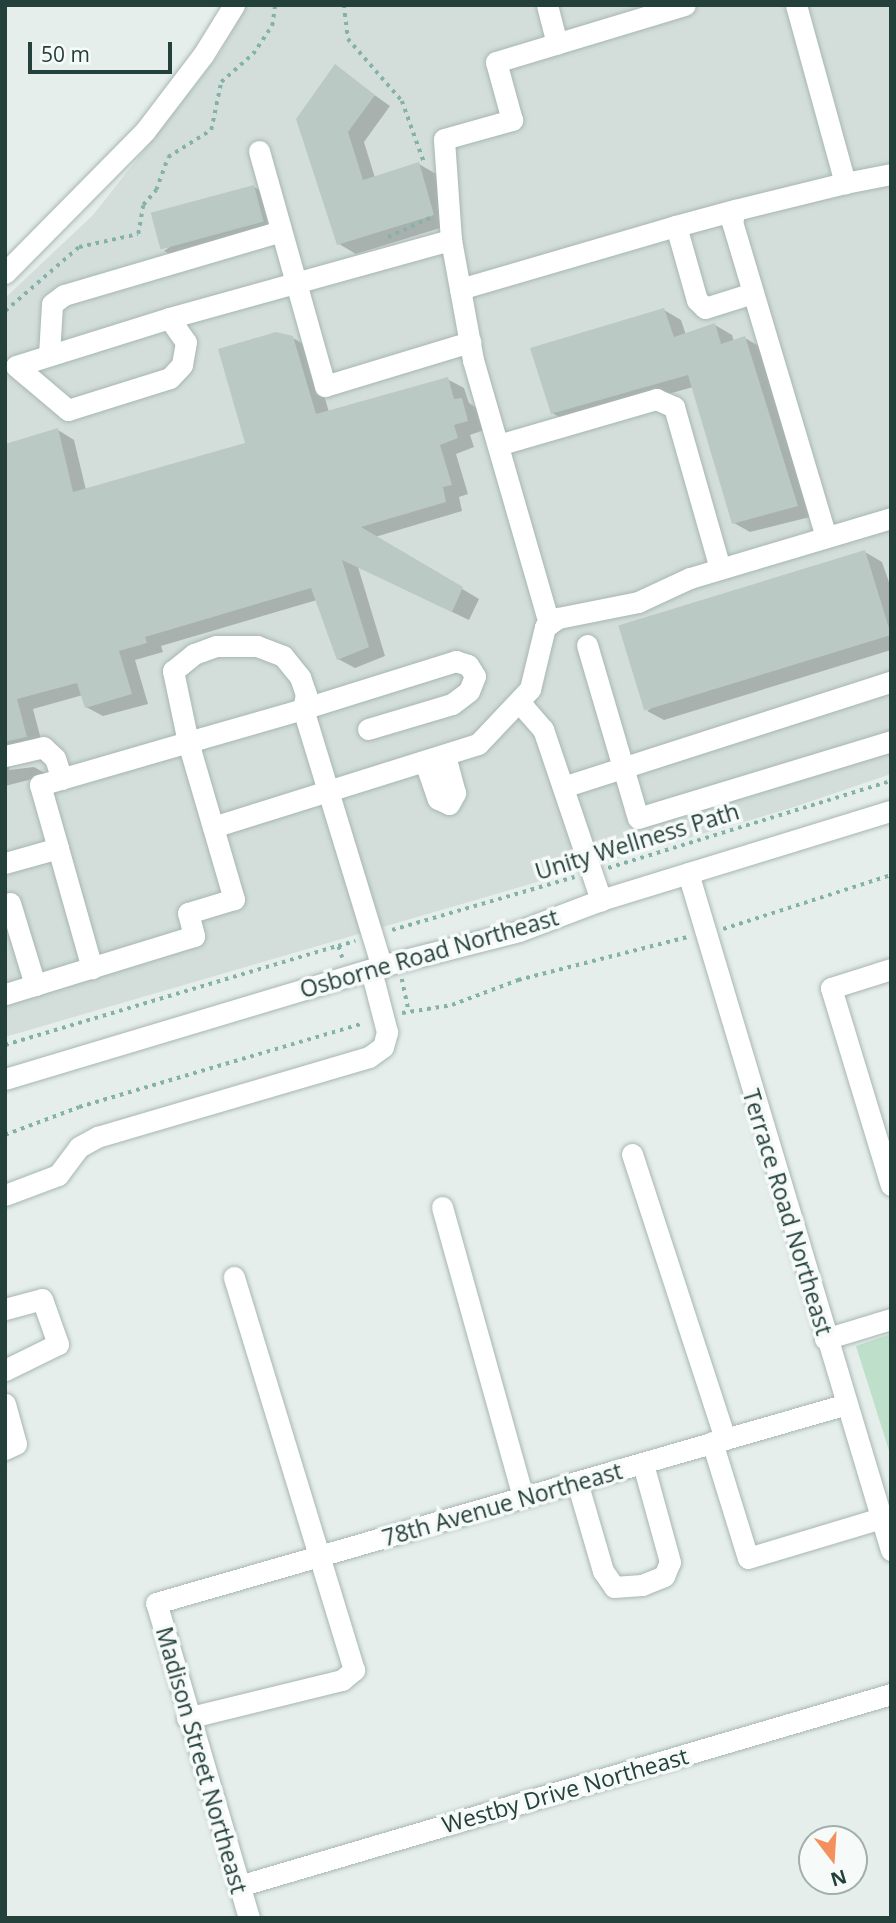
<!DOCTYPE html>
<style>
body{margin:0}
#map{position:relative;width:896px;height:1923px;overflow:hidden;background:#e5eeeb;font-family:"Open Sans",sans-serif}
div>[style]{position:absolute}
[style*='--x']{left:calc(var(--x)*1px);top:calc(var(--y)*1px);width:calc(var(--w)*1px);rotate:calc(var(--a)*1deg)}
.built>*{inset:0;background:#d3deda}
.green>*{inset:0;background:#bedfca}
.shadow>*{inset:0;background:#0003}
.building>*{inset:0;background:#bac9c4;transform-origin:0 0}
.path>*{height:3.5px;margin-top:-1.75px;transform-origin:0;background:repeating-linear-gradient(90deg,#85b2a8 0 3.5px,transparent 0 8.5px)}
.roads{filter:drop-shadow(0 0 2px #a7b6b3) drop-shadow(0 0 2px #a7b6b3)}
.minor>*{height:21px;margin:-10.5px;padding:0 10.5px;transform-origin:10.5px;border-radius:10.5px;background:#fff}
span{translate:-50% -50%;white-space:nowrap;text-align:center;line-height:1.15;-webkit-text-stroke:7px #f6faf8;paint-order:stroke}
.street-label{font-size:23px;color:#24403b}
.frame{position:absolute;inset:0;border:7px solid #24403b;pointer-events:none}
.north{position:absolute;left:798px;top:1825px;width:70px;height:70px;box-sizing:border-box;background:#f6faf8;border:2px solid #a2b0ac;border-radius:50%;rotate:163deg;font-size:19px;font-weight:700;line-height:28px;text-align:center;color:#24403b}
.north::after{content:'';display:block;margin:auto;width:24px;height:32px;background:#f3905e;clip-path:polygon(50% 0,100% 100%,50% 72%,0 100%)}
.scale{position:absolute;left:28px;top:42px;width:144px;height:32px;box-sizing:border-box;border:4px solid #24403b;border-top:0;padding-left:9px;font-size:21px;line-height:24px;white-space:nowrap;color:#24403b;-webkit-text-stroke:5px #f6faf8;paint-order:stroke}
</style>
<div id="map">
<div class="built">
<i style="clip-path:polygon(247px 5px,891px 5px,891px 774px,788px 809px,5px 1037px,5px 298px,93px 215px,218px 56px)"></i>
</div>
<div class="green">
<i style="clip-path:polygon(891px 1334px,891px 1457px,856px 1346px)"></i>
</div>
<div class="shadow">
<i style="clip-path:polygon(335px 67px,390px 106px,364px 142px,375px 178px,419px 164px,436px 174px,450px 225px,356px 254px,339px 244px)"></i>
<i style="clip-path:polygon(254px 187px,267px 194px,275px 229px,177px 258px,164px 251px)"></i>
<i style="clip-path:polygon(664px 310px,681px 320px,686px 335px,715px 325px,732px 335px,734px 342px,745px 338px,762px 348px,814px 516px,750px 532px,734px 523px,693px 387px,569px 422px,552px 413px)"></i>
<i style="clip-path:polygon(293px 338px,310px 348px,329px 412px,447px 379px,464px 388px,469px 403px,478px 409px,484px 430px,470px 435px,474px 447px,456px 454px,468px 494px,459px 497px,462px 511px,375px 537px,479px 599px,469px 620px,358px 567px,385px 656px,355px 668px,338px 659px,317px 600px,161px 646px,163px 652px,135px 660px,148px 704px,103px 716px,86px 707px,83px 695px,33px 709px,43px 747px,13px 755px,9px 770px,34px 767px,48px 775px,5px 786px,5px 446px,58px 430px,74px 440px,86px 490px,247px 445px)"></i>
<i style="clip-path:polygon(865px 552px,882px 562px,891px 588px,891px 650px,664px 720px,647px 711px)"></i>
</div>
<div class="building">
<i style="clip-path:polygon(335px 64px,375px 95px,348px 132px,363px 180px,419px 162px,434px 215px,337px 245px,296px 119px)"></i>
<i style="left:254px;top:185px;width:38px;height:107px;rotate:75deg"></i>
<i style="clip-path:polygon(664px 308px,674px 337px,715px 323px,721px 344px,745px 336px,798px 506px,732px 524px,688px 375px,551px 414px,530px 348px)"></i>
<i style="clip-path:polygon(276px 332px,293px 336px,316px 414px,448px 377px,454px 399px,462px 398px,468px 421px,454px 425px,458px 438px,440px 445px,452px 485px,443px 487px,446px 502px,361px 527px,463px 587px,452px 612px,342px 560px,369px 647px,337px 660px,311px 588px,145px 637px,147px 643px,119px 651px,132px 694px,85px 708px,77px 683px,17px 699px,27px 737px,5px 742px,5px 444px,58px 428px,73px 492px,245px 443px,218px 349px)"></i>
<i style="left:865px;top:550px;width:89px;height:258px;rotate:73deg"></i>
</div>
<div class="path">
<i style="--x:344;--y:5;--w:34;--a:83"></i>
<i style="--x:348;--y:39;--w:82;--a:48.9"></i>
<i style="--x:402;--y:101;--w:65;--a:70.2"></i>
<i style="--x:388;--y:237;--w:46;--a:-24.3"></i>
<i style="--x:5;--y:311;--w:98;--a:-40.9"></i>
<i style="--x:79;--y:247;--w:60;--a:-12.4"></i>
<i style="--x:138;--y:234;--w:29;--a:-80"></i>
<i style="--x:143;--y:205;--w:20;--a:-49"></i>
<i style="--x:156;--y:190;--w:35;--a:-70"></i>
<i style="--x:168;--y:157;--w:51;--a:-32.1"></i>
<i style="--x:211;--y:130;--w:49;--a:-78.2"></i>
<i style="--x:221;--y:82;--w:43;--a:-41.2"></i>
<i style="--x:253;--y:54;--w:34;--a:-56"></i>
<i style="--x:272;--y:26;--w:21;--a:-82"></i>
<i style="--x:608;--y:868;--w:296;--a:-17.1"></i>
<i style="--x:723;--y:929;--w:176;--a:-17.8"></i>
<i style="--x:392;--y:930;--w:190;--a:-16.2"></i>
<i style="--x:342;--y:958;--w:13;--a:-108"></i>
<i style="--x:338;--y:946;--w:18;--a:-16"></i>
<i style="--x:402;--y:979;--w:33;--a:78"></i>
<i style="--x:402;--y:1013;--w:51;--a:-9.1"></i>
<i style="--x:452;--y:1005;--w:71;--a:-20.7"></i>
<i style="--x:518;--y:980;--w:175;--a:-14.2"></i>
<i style="--x:5;--y:1045;--w:347;--a:-16.6"></i>
<i style="--x:5;--y:1135;--w:79;--a:-20.7"></i>
<i style="--x:79;--y:1107;--w:297;--a:-16.4"></i>
</div>
<div class="roads">
<div class="minor">
<i style="--x:547;--y:5;--w:40;--a:75.6"></i>
<i style="--x:796;--y:5;--w:185;--a:74.6"></i>
<i style="--x:845;--y:183;--w:47;--a:-11.1"></i>
<i style="--x:259;--y:151;--w:244;--a:74.3"></i>
<i style="--x:325;--y:386;--w:152;--a:-16.9"></i>
<i style="--x:676;--y:226;--w:61;--a:-15.2"></i>
<i style="--x:451;--y:240;--w:101;--a:-94"></i>
<i style="--x:444;--y:139;--w:71;--a:-15.6"></i>
<i style="--x:512;--y:120;--w:60;--a:-105.4"></i>
<i style="--x:496;--y:62;--w:197;--a:-16.8"></i>
<i style="--x:5;--y:273;--w:199;--a:-45.4"></i>
<i style="--x:145;--y:131;--w:96;--a:-52.7"></i>
<i style="--x:203;--y:55;--w:59;--a:-58.2"></i>
<i style="--x:460;--y:289;--w:225;--a:-16.3"></i>
<i style="--x:676;--y:226;--w:77;--a:74.2"></i>
<i style="--x:697;--y:300;--w:11;--a:45"></i>
<i style="--x:705;--y:308;--w:50;--a:-17.4"></i>
<i style="--x:169;--y:318;--w:293;--a:-15.5"></i>
<i style="--x:451;--y:240;--w:122;--a:79.6"></i>
<i style="--x:473;--y:360;--w:275;--a:73.9"></i>
<i style="--x:169;--y:318;--w:29;--a:55"></i>
<i style="--x:186;--y:342;--w:23;--a:100"></i>
<i style="--x:182;--y:365;--w:18;--a:133"></i>
<i style="--x:170;--y:378;--w:107;--a:162.6"></i>
<i style="--x:68;--y:410;--w:68;--a:-139.8"></i>
<i style="--x:16;--y:366;--w:160;--a:-17.4"></i>
<i style="--x:49;--y:355;--w:51;--a:-86.6"></i>
<i style="--x:52;--y:304;--w:15;--a:-37"></i>
<i style="--x:64;--y:295;--w:226;--a:-16.4"></i>
<i style="--x:498;--y:445;--w:165;--a:-16.2"></i>
<i style="--x:656;--y:399;--w:20;--a:24"></i>
<i style="--x:674;--y:407;--w:168;--a:74.1"></i>
<i style="--x:826;--y:537;--w:329;--a:-106.6"></i>
<i style="--x:732;--y:222;--w:12;--a:-76"></i>
<i style="--x:735;--y:210;--w:113;--a:-13.8"></i>
<i style="--x:587;--y:645;--w:180;--a:73.6"></i>
<i style="--x:638;--y:818;--w:264;--a:-16.9"></i>
<i style="--x:520;--y:703;--w:35;--a:49"></i>
<i style="--x:543;--y:729;--w:181;--a:71.3"></i>
<i style="--x:368;--y:729;--w:88;--a:-16.6"></i>
<i style="--x:452;--y:704;--w:21;--a:-37"></i>
<i style="--x:469;--y:691;--w:16;--a:-68"></i>
<i style="--x:475;--y:676;--w:13;--a:-122"></i>
<i style="--x:468;--y:665;--w:13;--a:-162"></i>
<i style="--x:456;--y:661;--w:160;--a:162.6"></i>
<i style="--x:303;--y:709;--w:120;--a:164"></i>
<i style="--x:188;--y:742;--w:73;--a:-101.9"></i>
<i style="--x:173;--y:671;--w:27;--a:-39"></i>
<i style="--x:194;--y:654;--w:23;--a:-20"></i>
<i style="--x:216;--y:646;--w:41;--a:0"></i>
<i style="--x:257;--y:646;--w:28;--a:21"></i>
<i style="--x:283;--y:656;--w:27;--a:51"></i>
<i style="--x:300;--y:677;--w:18;--a:71"></i>
<i style="--x:306;--y:694;--w:15;--a:101"></i>
<i style="--x:303;--y:709;--w:270;--a:73"></i>
<i style="--x:5;--y:756;--w:39;--a:-13"></i>
<i style="--x:43;--y:747;--w:16;--a:43"></i>
<i style="--x:55;--y:758;--w:22;--a:72"></i>
<i style="--x:425;--y:762;--w:39;--a:71"></i>
<i style="--x:438;--y:799;--w:12;--a:24"></i>
<i style="--x:449;--y:804;--w:13;--a:-61"></i>
<i style="--x:455;--y:793;--w:38;--a:-105"></i>
<i style="--x:563;--y:787;--w:344;--a:-17.8"></i>
<i style="--x:213;--y:827;--w:278;--a:-17.4"></i>
<i style="--x:478;--y:744;--w:76;--a:-46.6"></i>
<i style="--x:530;--y:689;--w:64;--a:-76.4"></i>
<i style="--x:545;--y:627;--w:16;--a:-35"></i>
<i style="--x:558;--y:618;--w:82;--a:-11.3"></i>
<i style="--x:638;--y:602;--w:57;--a:-24.8"></i>
<i style="--x:690;--y:578;--w:210;--a:-16.6"></i>
<i style="--x:58;--y:848;--w:125;--a:74.2"></i>
<i style="--x:5;--y:863;--w:55;--a:-15.8"></i>
<i style="--x:58;--y:848;--w:66;--a:-105.9"></i>
<i style="--x:40;--y:785;--w:154;--a:-16.2"></i>
<i style="--x:188;--y:742;--w:164;--a:73.7"></i>
<i style="--x:234;--y:899;--w:48;--a:163.1"></i>
<i style="--x:188;--y:913;--w:24;--a:75"></i>
<i style="--x:194;--y:936;--w:198;--a:162.9"></i>
<i style="--x:688;--y:873;--w:707;--a:73.31"></i>
<i style="--x:10;--y:903;--w:86;--a:73"></i>
<i style="--x:891;--y:969;--w:63;--a:162.4"></i>
<i style="--x:831;--y:988;--w:206;--a:73.1"></i>
<i style="--x:5;--y:1079;--w:401;--a:-16.7"></i>
<i style="--x:389;--y:964;--w:134;--a:-14.2"></i>
<i style="--x:519;--y:931;--w:88;--a:-20.7"></i>
<i style="--x:601;--y:900;--w:303;--a:-17.1"></i>
<i style="--x:632;--y:1154;--w:300;--a:71.9"></i>
<i style="--x:5;--y:1195;--w:57;--a:-20.7"></i>
<i style="--x:58;--y:1175;--w:35;--a:-53"></i>
<i style="--x:79;--y:1147;--w:21;--a:-29"></i>
<i style="--x:97;--y:1137;--w:284;--a:-16.4"></i>
<i style="--x:369;--y:1057;--w:17;--a:-36"></i>
<i style="--x:383;--y:1047;--w:16;--a:-75"></i>
<i style="--x:387;--y:1032;--w:64;--a:-104.5"></i>
<i style="--x:442;--y:1207;--w:301;--a:74.4"></i>
<i style="--x:5;--y:1309;--w:38;--a:-15"></i>
<i style="--x:42;--y:1299;--w:48;--a:70.4"></i>
<i style="--x:58;--y:1344;--w:59;--a:153.9"></i>
<i style="--x:825;--y:1339;--w:69;--a:-16.9"></i>
<i style="--x:5;--y:1404;--w:41;--a:74.6"></i>
<i style="--x:16;--y:1444;--w:12;--a:156"></i>
<i style="--x:712;--y:1442;--w:121;--a:72.8"></i>
<i style="--x:748;--y:1558;--w:139;--a:-16.7"></i>
<i style="--x:577;--y:1482;--w:93;--a:73.7"></i>
<i style="--x:603;--y:1571;--w:19;--a:55"></i>
<i style="--x:614;--y:1587;--w:28;--a:-4"></i>
<i style="--x:642;--y:1585;--w:24;--a:-22"></i>
<i style="--x:664;--y:1576;--w:15;--a:-67"></i>
<i style="--x:670;--y:1562;--w:102;--a:-105.4"></i>
<i style="--x:187;--y:1718;--w:160;--a:-13.8"></i>
<i style="--x:342;--y:1680;--w:16;--a:-40"></i>
<i style="--x:354;--y:1670;--w:411;--a:-107"></i>
<i style="--x:239;--y:1886;--w:680;--a:-16.41"></i>
<i style="--x:249;--y:1918;--w:328;--a:-106.4"></i>
<i style="--x:156;--y:1603;--w:719;--a:-16.07"></i>
</div>
</div>
<div class="street-label">
<span style="left:637px;top:841px;rotate:-17deg">Unity Wellness Path</span>
<span style="left:429px;top:953px;rotate:-16deg">Osborne Road Northeast</span>
<span style="left:788px;top:1212px;rotate:73deg">Terrace Road Northeast</span>
<span style="left:502px;top:1504px;rotate:-16deg">78th Avenue Northeast</span>
<span style="left:202px;top:1760px;rotate:74deg">Madison Street Northeast</span>
<span style="left:565px;top:1790px;rotate:-16deg">Westby Drive Northeast</span>
</div>
<div class="frame"></div>
<div class="north">N</div>
<div class="scale">50 m</div>
</div>
